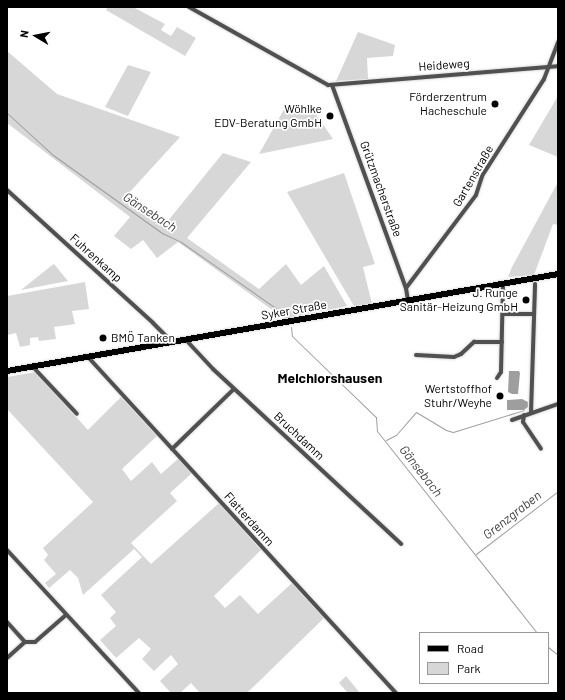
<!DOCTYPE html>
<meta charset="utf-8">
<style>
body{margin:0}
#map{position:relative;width:565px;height:700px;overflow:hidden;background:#fff;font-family:Barlow,sans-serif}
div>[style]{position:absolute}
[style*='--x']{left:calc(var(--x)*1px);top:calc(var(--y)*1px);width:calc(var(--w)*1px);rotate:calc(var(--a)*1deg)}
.green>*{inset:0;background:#d7d7d7}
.water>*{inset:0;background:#9e9e9e}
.stream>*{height:1px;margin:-0.5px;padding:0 0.5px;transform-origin:0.5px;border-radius:0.5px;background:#9e9e9e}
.roads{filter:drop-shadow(0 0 1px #dbdbdb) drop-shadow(0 0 1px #dbdbdb)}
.minor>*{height:4px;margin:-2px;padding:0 2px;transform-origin:2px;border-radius:2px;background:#505050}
.primary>*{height:6px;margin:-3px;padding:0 3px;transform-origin:3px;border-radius:3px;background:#000}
.dots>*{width:11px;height:11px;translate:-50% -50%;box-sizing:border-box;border:2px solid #fff;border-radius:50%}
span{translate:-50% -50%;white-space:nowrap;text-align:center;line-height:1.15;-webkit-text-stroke:3.5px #fff;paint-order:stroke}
.street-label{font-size:12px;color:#000}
.poi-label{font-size:12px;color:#000}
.right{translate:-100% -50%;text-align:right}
.left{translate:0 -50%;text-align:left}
.water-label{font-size:13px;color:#3f3f3f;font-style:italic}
.quarter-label{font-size:14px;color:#000;font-weight:700}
.frame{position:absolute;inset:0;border:8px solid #000;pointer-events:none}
.legend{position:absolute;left:419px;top:632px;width:130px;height:52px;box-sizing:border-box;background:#fff;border:1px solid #999;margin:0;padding:5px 7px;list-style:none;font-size:12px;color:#000}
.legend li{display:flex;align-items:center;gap:8px;height:20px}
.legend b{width:20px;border:1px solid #999}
.north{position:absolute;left:16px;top:16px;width:40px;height:40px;-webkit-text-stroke:3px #fff;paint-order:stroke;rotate:280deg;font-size:11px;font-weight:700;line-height:16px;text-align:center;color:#000}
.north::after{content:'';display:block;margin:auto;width:14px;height:18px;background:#000;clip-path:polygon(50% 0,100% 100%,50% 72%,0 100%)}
</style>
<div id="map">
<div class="green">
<i style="clip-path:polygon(108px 7px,133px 7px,165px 24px,161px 30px,171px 36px,177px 27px,196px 38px,185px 56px,106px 10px)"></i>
<i style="clip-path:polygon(358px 32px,395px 45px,393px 56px,367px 58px,368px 79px,336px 81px)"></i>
<i style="clip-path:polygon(7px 51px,57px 94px,180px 137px,128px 194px,167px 222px,223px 153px,251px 162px,187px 238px,259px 289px,286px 264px,301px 285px,324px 266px,347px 306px,296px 316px,285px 319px,178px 242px,157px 258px,143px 240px,131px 249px,114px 236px,130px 217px,7px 123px)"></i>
<i style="clip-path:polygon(128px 65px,151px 72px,128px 116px,105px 107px)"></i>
<i style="clip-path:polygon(558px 96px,558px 157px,529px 145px)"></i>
<i style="clip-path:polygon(287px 104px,304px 113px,309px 104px,333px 139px,259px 154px)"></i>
<i style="clip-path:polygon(344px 173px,375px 264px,363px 267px,372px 304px,354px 306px,287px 192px)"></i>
<i style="clip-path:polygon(558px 182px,558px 225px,553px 224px,534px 275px,508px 277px,512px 267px)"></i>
<i style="clip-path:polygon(54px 264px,68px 281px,21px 290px,51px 266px)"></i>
<i style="clip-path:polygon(85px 282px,89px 309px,72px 311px,75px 324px,54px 327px,56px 339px,39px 341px,38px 337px,30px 338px,30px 345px,20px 347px,16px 333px,7px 335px,7px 296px)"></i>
<i style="clip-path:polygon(36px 372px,88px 430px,121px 397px,157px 436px,122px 469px,131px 481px,152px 462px,161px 474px,179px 458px,192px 473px,170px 493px,177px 501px,131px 543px,151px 564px,219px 503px,261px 550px,214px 596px,225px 608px,240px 595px,258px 614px,292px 583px,324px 618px,247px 693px,200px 693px,191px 683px,180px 693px,171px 693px,160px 681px,178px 664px,171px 655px,154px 671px,142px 659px,151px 649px,139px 638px,116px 658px,100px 640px,116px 626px,110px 618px,116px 612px,101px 595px,142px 557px,134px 549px,83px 595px,78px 578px,70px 570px,49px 588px,45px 583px,56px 574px,44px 560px,48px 555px,43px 548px,93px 502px,7px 409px,7px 377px)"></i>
<i style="clip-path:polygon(346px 676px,360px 693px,348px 693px,339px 683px)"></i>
</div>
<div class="water">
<i style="clip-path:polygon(509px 371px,519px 371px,520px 373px,518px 394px,512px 394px,508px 392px)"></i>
<i style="clip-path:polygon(522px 399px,528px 402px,528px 407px,524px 410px,507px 410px,507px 400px)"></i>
</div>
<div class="stream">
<i style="--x:7;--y:113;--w:62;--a:42.4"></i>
<i style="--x:53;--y:155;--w:134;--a:35.6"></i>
<i style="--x:162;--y:233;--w:21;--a:25"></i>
<i style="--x:181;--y:242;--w:133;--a:34.9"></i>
<i style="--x:291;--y:327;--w:9;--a:84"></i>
<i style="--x:292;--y:336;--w:117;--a:44"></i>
<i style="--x:376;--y:417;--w:14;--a:86"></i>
<i style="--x:377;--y:431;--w:258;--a:51.6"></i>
<i style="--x:386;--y:440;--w:11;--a:-27"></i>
<i style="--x:396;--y:435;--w:30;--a:-49"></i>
<i style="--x:416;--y:412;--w:35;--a:31"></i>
<i style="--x:446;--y:430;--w:7;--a:16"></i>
<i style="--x:453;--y:432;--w:74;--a:-17.2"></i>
<i style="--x:476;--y:554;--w:103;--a:-37.5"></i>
<i style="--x:548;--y:647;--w:13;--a:39"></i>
</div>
<div class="roads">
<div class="minor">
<i style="--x:189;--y:7;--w:159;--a:29.3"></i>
<i style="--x:328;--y:85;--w:231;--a:-4.7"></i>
<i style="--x:332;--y:85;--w:216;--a:70"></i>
<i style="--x:406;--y:288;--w:13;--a:81"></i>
<i style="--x:7;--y:190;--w:197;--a:42.3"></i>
<i style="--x:153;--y:323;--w:18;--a:45"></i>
<i style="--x:166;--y:336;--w:8;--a:67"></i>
<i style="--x:406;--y:288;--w:116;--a:-53"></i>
<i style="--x:476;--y:195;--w:20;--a:-72"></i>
<i style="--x:482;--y:176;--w:115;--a:-57.4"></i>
<i style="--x:544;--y:79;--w:40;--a:-69"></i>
<i style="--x:503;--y:314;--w:31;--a:0"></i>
<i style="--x:186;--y:340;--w:40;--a:47"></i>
<i style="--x:213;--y:369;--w:257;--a:42.9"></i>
<i style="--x:416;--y:355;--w:38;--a:3"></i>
<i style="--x:454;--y:357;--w:8;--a:-23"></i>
<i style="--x:461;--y:354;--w:18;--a:-43"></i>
<i style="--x:474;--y:342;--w:28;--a:0"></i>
<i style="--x:88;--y:357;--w:456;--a:47.5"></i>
<i style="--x:33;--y:367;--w:64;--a:46.9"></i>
<i style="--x:497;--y:378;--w:7;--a:-56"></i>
<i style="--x:501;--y:372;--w:88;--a:-88.7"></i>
<i style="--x:531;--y:413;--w:129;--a:-88.2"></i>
<i style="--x:524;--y:415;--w:7;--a:98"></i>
<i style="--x:523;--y:422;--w:32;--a:56"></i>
<i style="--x:512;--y:420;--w:49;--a:-19.2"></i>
<i style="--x:172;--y:449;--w:86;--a:-44.1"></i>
<i style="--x:7;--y:550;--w:195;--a:47.3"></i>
<i style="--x:7;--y:622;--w:27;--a:48"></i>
<i style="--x:7;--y:658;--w:24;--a:-42"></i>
<i style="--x:25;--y:642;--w:10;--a:0"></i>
<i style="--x:35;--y:642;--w:41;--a:-41.1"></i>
</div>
<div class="primary">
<i style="--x:7;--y:371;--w:559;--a:-9.98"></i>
</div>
</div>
<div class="dots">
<i style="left:495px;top:104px;background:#000"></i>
<i style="left:330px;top:116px;background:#000"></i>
<i style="left:526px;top:300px;background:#000"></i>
<i style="left:103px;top:338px;background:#000"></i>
<i style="left:500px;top:396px;background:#000"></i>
</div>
<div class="street-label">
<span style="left:444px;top:65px;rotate:-4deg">Heideweg</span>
<span style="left:473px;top:176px;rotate:-60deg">Gartenstraße</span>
<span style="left:381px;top:189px;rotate:70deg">Grützmacherstraße</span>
<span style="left:96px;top:258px;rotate:42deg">Fuhrenkamp</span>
<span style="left:294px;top:310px;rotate:-10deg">Syker Straße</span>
<span style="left:299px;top:436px;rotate:43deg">Bruchdamm</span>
<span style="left:249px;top:519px;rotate:48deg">Flatterdamm</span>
</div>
<div class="poi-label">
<span class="right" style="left:487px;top:104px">Förderzentrum<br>Hacheschule</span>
<span class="right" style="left:322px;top:116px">Wöhlke<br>EDV-Beratung GmbH</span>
<span class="right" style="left:518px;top:300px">J. Runge<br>Sanitär-Heizung GmbH</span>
<span class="left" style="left:111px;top:338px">BMÖ Tanken</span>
<span class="right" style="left:492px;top:396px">Wertstoffhof<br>Stuhr/Weyhe</span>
</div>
<div class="water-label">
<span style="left:150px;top:212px;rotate:33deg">Gänsebach</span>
<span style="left:421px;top:471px;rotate:52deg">Gänsebach</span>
<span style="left:512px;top:515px;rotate:-38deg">Grenzgraben</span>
</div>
<div class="quarter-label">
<span style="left:330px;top:378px">Melchiorshausen</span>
</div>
<div class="frame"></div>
<ul class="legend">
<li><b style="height:5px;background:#000"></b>Road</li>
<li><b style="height:11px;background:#d7d7d7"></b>Park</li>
</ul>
<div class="north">N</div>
</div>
